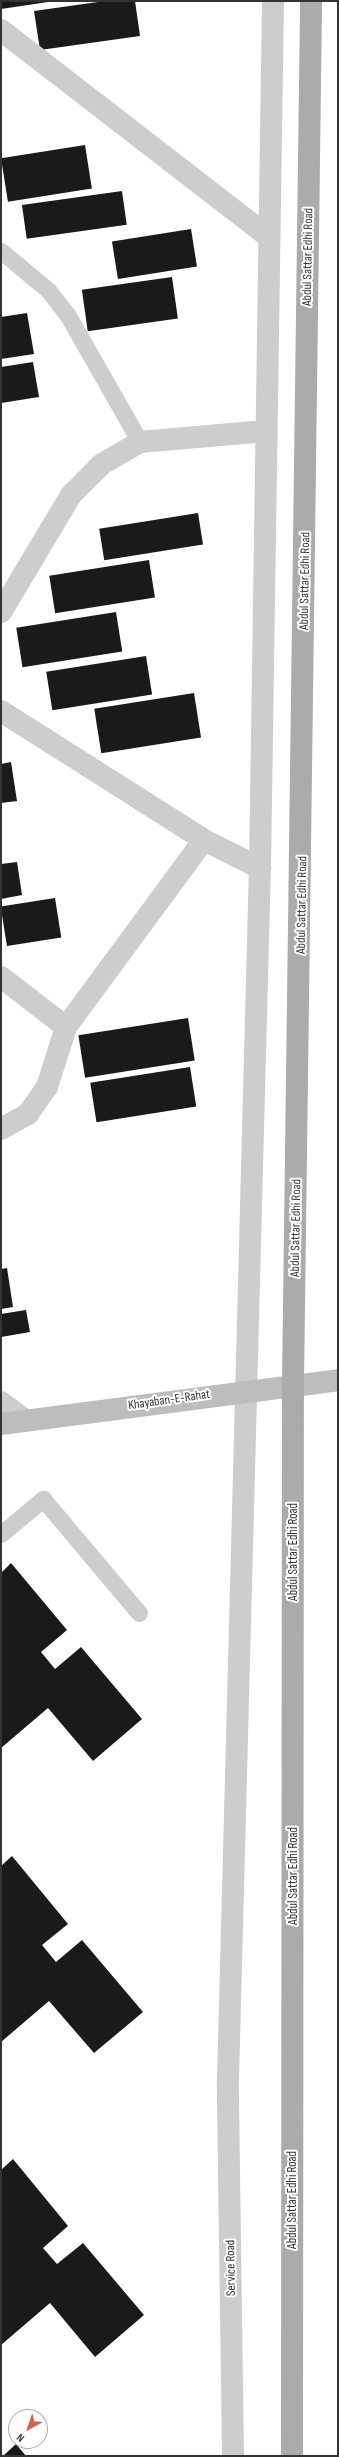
<!DOCTYPE html>
<style>
body{margin:0}
#map{position:relative;width:339px;height:2457px;overflow:hidden;background:#fff;font-family:"Sofia Sans Condensed",sans-serif}
div>[style]{position:absolute}
[style*='--x']{left:calc(var(--x)*1px);top:calc(var(--y)*1px);width:calc(var(--w)*1px);rotate:calc(var(--a)*1deg)}
.building>*{inset:0;background:#1a1a1a;transform-origin:0 0}
.lane>*{height:17px;margin:-8.5px;padding:0 8.5px;transform-origin:8.5px;border-radius:8.5px;background:#cdcdcd}
.street>*{height:22px;margin:-11px;padding:0 11px;transform-origin:11px;border-radius:11px;background:#cdcdcd}
.secondary>*{height:22px;margin:-11px;padding:0 11px;transform-origin:11px;border-radius:11px;background:#bdbdbd}
.primary>*{height:22px;margin:-11px;padding:0 11px;transform-origin:11px;border-radius:11px;background:#ababab}
span{translate:-50% -50%;white-space:nowrap;text-align:center;line-height:1.15;-webkit-text-stroke:4px #fff;paint-order:stroke}
.street-label{font-size:13px;color:#333}
.frame{position:absolute;inset:0;border:2px solid #333;pointer-events:none}
.north{position:absolute;left:8px;top:2409px;width:40px;height:40px;box-sizing:border-box;background:#fff;border:1px solid #adadad;border-radius:50%;rotate:220deg;font-size:11px;font-weight:700;line-height:16px;text-align:center;color:#333}
.north::after{content:'';display:block;margin:auto;width:14px;height:18px;background:#d4654a;clip-path:polygon(50% 0,100% 100%,50% 72%,0 100%)}
</style>
<div id="map">
<div class="building">
<i style="clip-path:polygon(1px 1px,48px 1px,48px 2px,1px 9px)"></i>
<i style="clip-path:polygon(105px 1px,135px 1px,140px 36px,40px 50px,34px 11px)"></i>
<i style="left:85px;top:145px;width:44px;height:85px;rotate:81deg"></i>
<i style="left:122px;top:191px;width:34px;height:101px;rotate:82deg"></i>
<i style="left:191px;top:229px;width:38px;height:80px;rotate:81deg"></i>
<i style="left:172px;top:277px;width:42px;height:91px;rotate:82deg"></i>
<i style="clip-path:polygon(27px 313px,34px 354px,1px 359px,1px 317px)"></i>
<i style="clip-path:polygon(33px 362px,39px 397px,1px 403px,1px 367px)"></i>
<i style="left:198px;top:513px;width:32px;height:100px;rotate:81deg"></i>
<i style="left:149px;top:560px;width:38px;height:101px;rotate:81deg"></i>
<i style="left:116px;top:612px;width:40px;height:101px;rotate:81deg"></i>
<i style="left:146px;top:656px;width:39px;height:101px;rotate:81deg"></i>
<i style="left:194px;top:693px;width:45px;height:101px;rotate:81deg"></i>
<i style="clip-path:polygon(11px 762px,17px 801px,1px 803px,1px 764px)"></i>
<i style="clip-path:polygon(17px 862px,22px 895px,1px 899px,1px 864px)"></i>
<i style="left:55px;top:898px;width:40px;height:55px;rotate:81deg"></i>
<i style="left:188px;top:1018px;width:43px;height:111px;rotate:81deg"></i>
<i style="left:190px;top:1067px;width:40px;height:101px;rotate:81deg"></i>
<i style="clip-path:polygon(7px 1268px,13px 1307px,1px 1309px,1px 1269px)"></i>
<i style="clip-path:polygon(26px 1310px,30px 1332px,1px 1337px,1px 1314px)"></i>
<i style="clip-path:polygon(11px 1563px,67px 1630px,41px 1652px,55px 1669px,81px 1647px,142px 1719px,93px 1761px,48px 1708px,1px 1748px,1px 1573px)"></i>
<i style="clip-path:polygon(12px 1856px,68px 1924px,42px 1945px,56px 1962px,82px 1940px,143px 2012px,94px 2053px,49px 2001px,1px 2042px,1px 1866px)"></i>
<i style="clip-path:polygon(13px 2159px,68px 2226px,43px 2248px,57px 2264px,83px 2243px,144px 2315px,95px 2357px,50px 2303px,1px 2345px,1px 2170px)"></i>
<i style="clip-path:polygon(16px 2444px,26px 2456px,3px 2456px)"></i>
</div>
<div class="lane">
<i style="--x:1;--y:251;--w:61;--a:39.7"></i>
<i style="--x:48;--y:290;--w:31;--a:52"></i>
<i style="--x:67;--y:314;--w:147;--a:60.3"></i>
<i style="--x:1;--y:1534;--w:55;--a:-39.8"></i>
<i style="--x:43;--y:1499;--w:149;--a:49.9"></i>
</div>
<div class="street">
<i style="--x:1;--y:30;--w:339;--a:37.7"></i>
<i style="--x:1;--y:612;--w:136;--a:-59.1"></i>
<i style="--x:71;--y:495;--w:44;--a:-45"></i>
<i style="--x:102;--y:464;--w:44;--a:-30.1"></i>
<i style="--x:140;--y:442;--w:126;--a:-5"></i>
<i style="--x:1;--y:711;--w:241;--a:32.4"></i>
<i style="--x:204;--y:840;--w:63;--a:26.6"></i>
<i style="--x:1;--y:977;--w:82;--a:37.6"></i>
<i style="--x:66;--y:1027;--w:232;--a:-53.6"></i>
<i style="--x:1;--y:1129;--w:31;--a:-29"></i>
<i style="--x:28;--y:1114;--w:33;--a:-55"></i>
<i style="--x:47;--y:1087;--w:63;--a:-72.4"></i>
<i style="--x:1;--y:1402;--w:30;--a:37"></i>
<i style="--x:233;--y:2456;--w:377;--a:-90.8"></i>
<i style="--x:228;--y:2079;--w:1211;--a:-88.49"></i>
<i style="--x:260;--y:868;--w:867;--a:-89.14"></i>
</div>
<div class="secondary">
<i style="--x:1;--y:1424;--w:340;--a:-7.4"></i>
</div>
<div class="primary">
<i style="--x:292;--y:2456;--w:1073;--a:-89.95"></i>
<i style="--x:293;--y:1383;--w:1382;--a:-89.25"></i>
</div>
<div class="street-label">
<span style="left:308px;top:257px;rotate:-89deg">Abdul Sattar Edhi Road</span>
<span style="left:305px;top:581px;rotate:-89deg">Abdul Sattar Edhi Road</span>
<span style="left:302px;top:905px;rotate:-89deg">Abdul Sattar Edhi Road</span>
<span style="left:296px;top:1228px;rotate:-89deg">Abdul Sattar Edhi Road</span>
<span style="left:169px;top:1400px;rotate:-8deg">Khayaban-E-Rahat</span>
<span style="left:293px;top:1552px;rotate:-90deg">Abdul Sattar Edhi Road</span>
<span style="left:293px;top:1876px;rotate:-90deg">Abdul Sattar Edhi Road</span>
<span style="left:292px;top:2200px;rotate:-90deg">Abdul Sattar Edhi Road</span>
<span style="left:231px;top:2268px;rotate:-91deg">Service Road</span>
</div>
<div class="frame"></div>
<div class="north">N</div>
</div>
